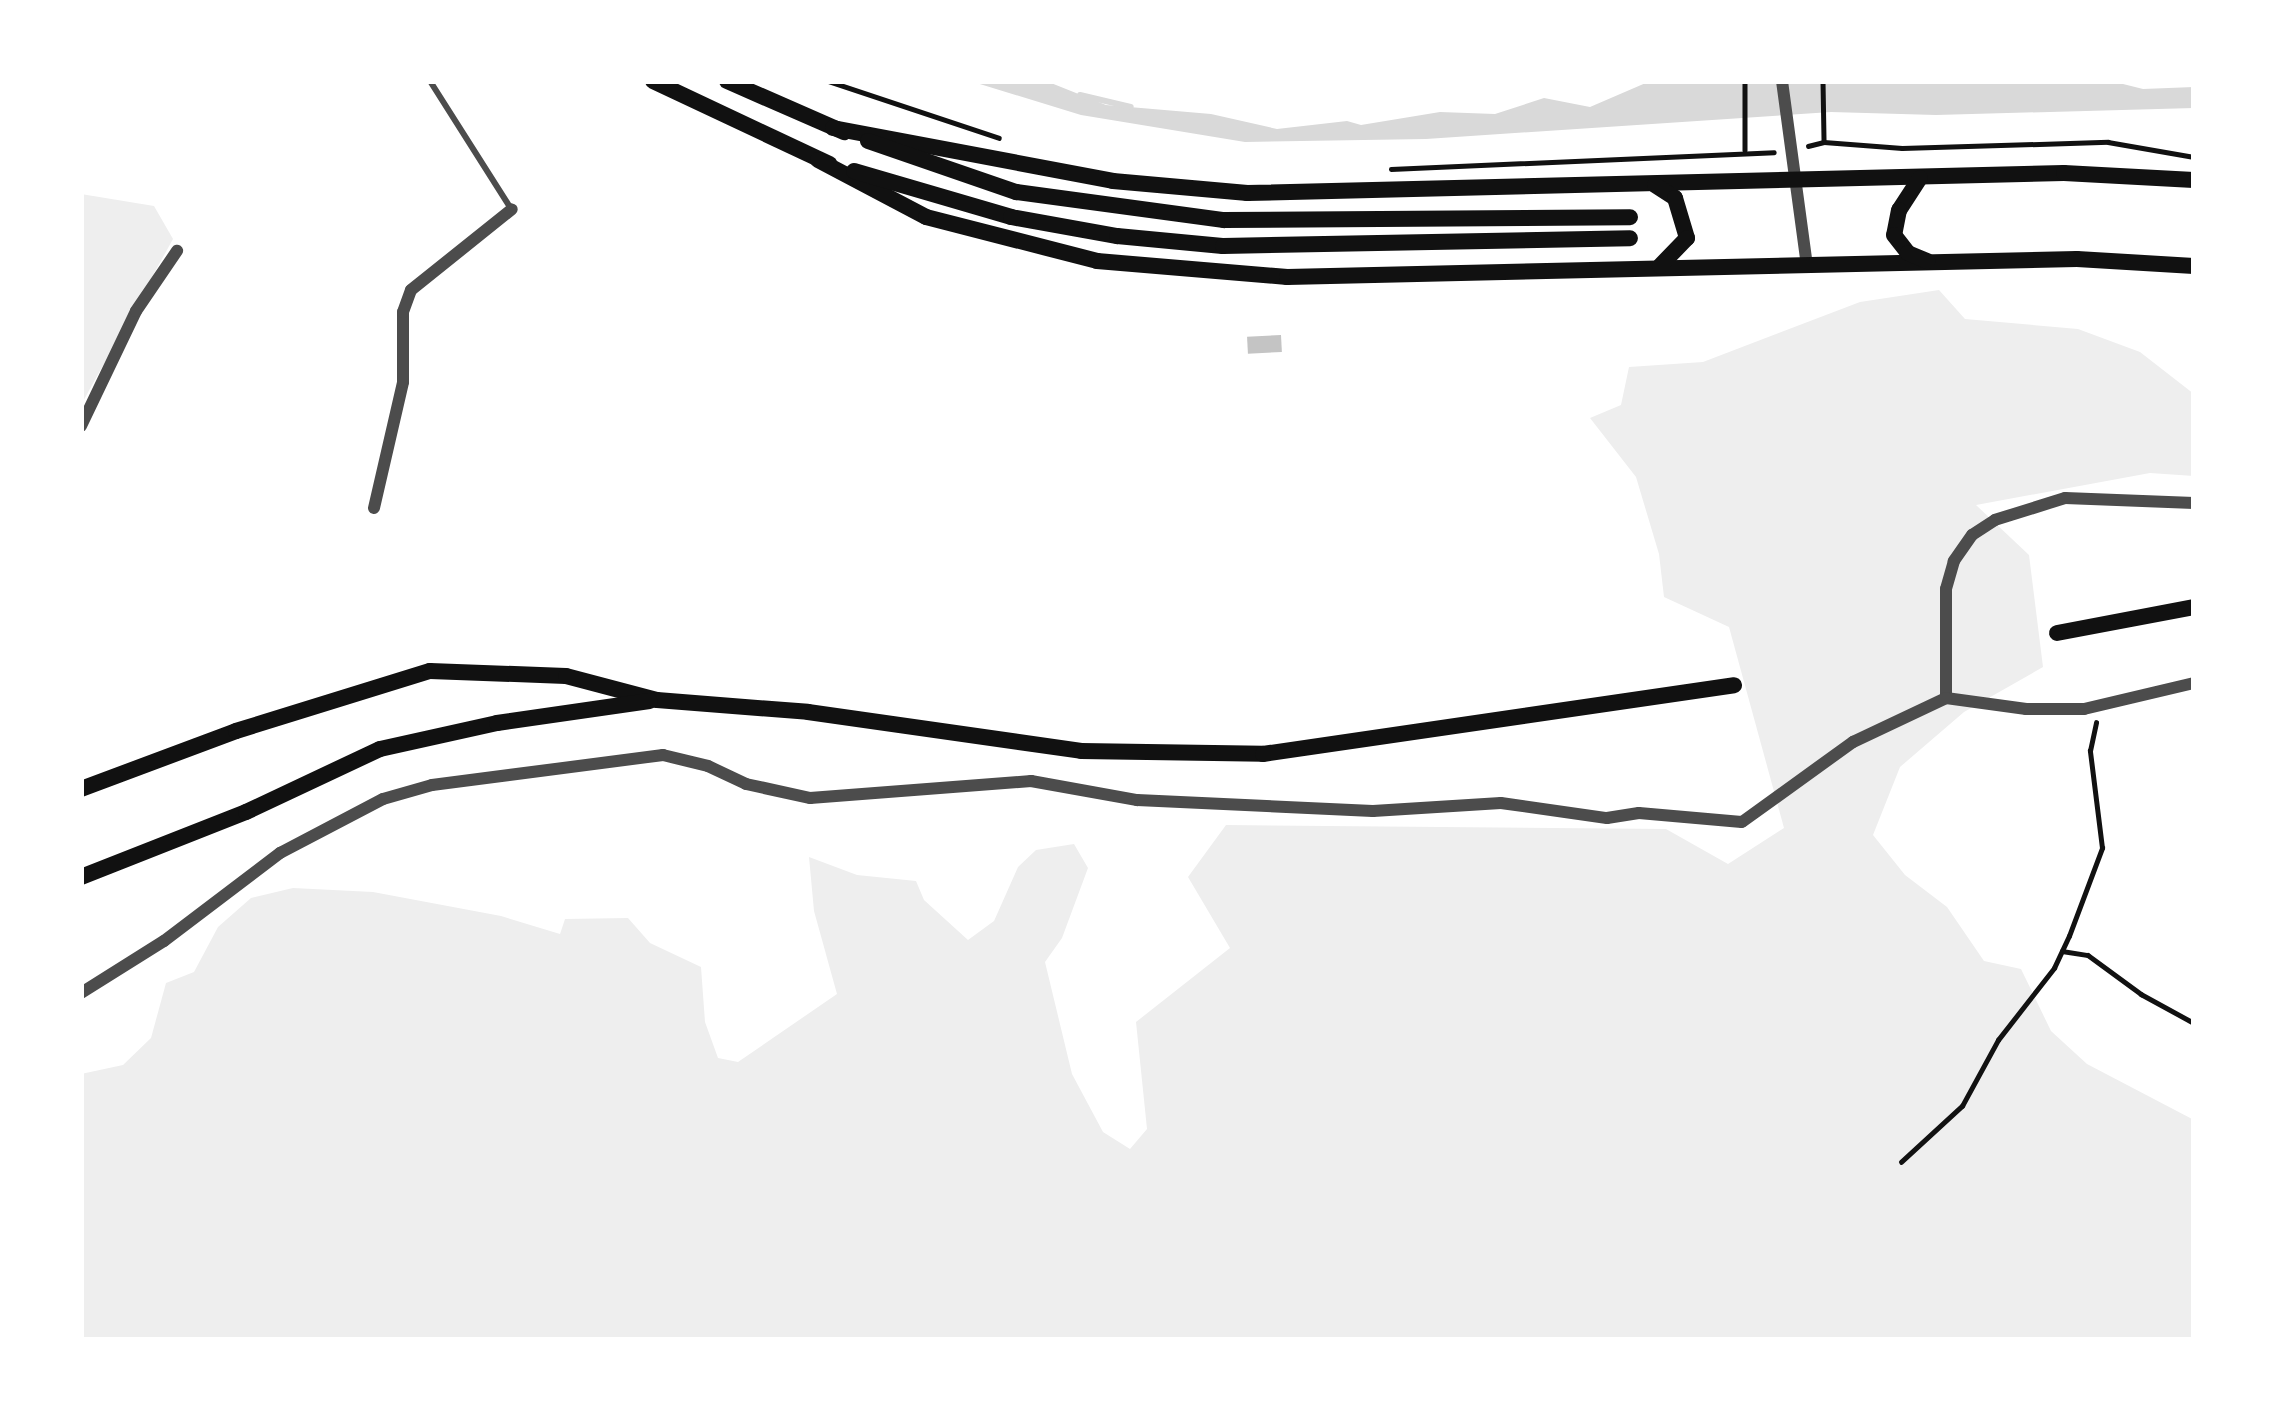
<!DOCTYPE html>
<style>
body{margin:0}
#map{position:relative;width:2275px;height:1421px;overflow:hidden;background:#fff;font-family:"Noto Serif",serif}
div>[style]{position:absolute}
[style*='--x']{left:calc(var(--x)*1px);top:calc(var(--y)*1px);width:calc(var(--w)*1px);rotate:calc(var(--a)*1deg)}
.green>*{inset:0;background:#eee}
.water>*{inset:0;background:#d9d9d9}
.stream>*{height:6px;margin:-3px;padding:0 3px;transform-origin:3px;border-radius:3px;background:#d9d9d9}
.building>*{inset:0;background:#c4c4c4;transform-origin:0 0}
.path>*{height:4.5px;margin:-2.25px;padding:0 2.25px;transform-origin:2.25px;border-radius:2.25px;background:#111}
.service>*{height:6px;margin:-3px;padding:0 3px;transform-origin:3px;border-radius:3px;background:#4c4c4c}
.minor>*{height:12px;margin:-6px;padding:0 6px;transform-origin:6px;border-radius:6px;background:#4c4c4c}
.secondary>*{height:16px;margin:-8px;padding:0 8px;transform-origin:8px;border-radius:8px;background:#111}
span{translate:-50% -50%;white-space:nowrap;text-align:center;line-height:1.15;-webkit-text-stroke:9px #fff;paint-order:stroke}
.frame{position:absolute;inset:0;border:84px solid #fff;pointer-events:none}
</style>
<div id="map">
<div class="green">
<i style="clip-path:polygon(81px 194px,154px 206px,173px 239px,81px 405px)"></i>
<i style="clip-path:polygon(1939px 290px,1965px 319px,2078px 329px,2140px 352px,2194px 394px,2194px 476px,2150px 473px,1976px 505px,2029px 555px,2043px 667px,1964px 712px,1900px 767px,1873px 835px,1905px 875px,1947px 907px,1984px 961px,2021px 969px,2051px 1031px,2087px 1064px,2194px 1120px,2194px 1340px,81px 1340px,81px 1074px,123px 1065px,151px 1038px,166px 983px,194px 972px,218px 927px,251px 898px,293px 888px,373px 892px,501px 916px,560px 934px,565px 919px,628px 918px,650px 943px,701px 967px,705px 1022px,718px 1058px,738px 1062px,837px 994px,814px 911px,809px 857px,857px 875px,916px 881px,924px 900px,968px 940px,994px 921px,1018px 867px,1036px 850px,1074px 844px,1088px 868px,1062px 938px,1045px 962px,1072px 1074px,1103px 1132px,1130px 1149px,1147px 1129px,1136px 1022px,1230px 948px,1188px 877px,1226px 825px,1666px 829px,1728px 864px,1784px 828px,1729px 627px,1664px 597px,1659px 554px,1636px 477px,1590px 418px,1621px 405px,1629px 367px,1703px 362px,1860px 302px)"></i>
</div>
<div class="water">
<i style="clip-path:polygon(970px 81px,1046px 81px,1106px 105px,1211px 114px,1277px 129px,1347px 121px,1361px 125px,1440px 112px,1495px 114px,1544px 98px,1590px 107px,1648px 82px,2111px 81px,2143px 89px,2194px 87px,2194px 108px,1936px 115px,1831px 112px,1426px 139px,1245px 142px,1081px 115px)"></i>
</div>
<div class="stream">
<i style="--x:1080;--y:95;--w:52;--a:13.2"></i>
</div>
<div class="building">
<i style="left:1281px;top:335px;width:17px;height:34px;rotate:87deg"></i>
</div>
<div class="path">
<i style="--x:828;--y:81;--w:180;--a:18.4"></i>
<i style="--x:1745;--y:81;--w:69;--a:90"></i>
<i style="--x:1823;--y:81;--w:60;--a:89"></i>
<i style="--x:1808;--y:146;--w:16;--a:-14"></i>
<i style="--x:1824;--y:142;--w:78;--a:4.4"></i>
<i style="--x:1902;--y:148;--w:206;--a:-1.7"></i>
<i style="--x:2108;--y:142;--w:87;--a:9.9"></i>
<i style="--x:1391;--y:169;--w:383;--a:-2.5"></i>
<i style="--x:2062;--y:951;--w:26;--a:9"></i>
<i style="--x:2088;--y:955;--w:66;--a:36.3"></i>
<i style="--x:2141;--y:994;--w:60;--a:28.7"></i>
<i style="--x:1901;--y:1162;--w:83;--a:-42.6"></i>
<i style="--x:1962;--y:1106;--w:75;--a:-61.4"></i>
<i style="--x:1998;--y:1040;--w:91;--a:-52.1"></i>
<i style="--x:2054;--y:968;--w:35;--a:-65"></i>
<i style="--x:2069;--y:936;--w:94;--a:-69.4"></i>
<i style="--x:2102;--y:848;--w:98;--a:-97.1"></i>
<i style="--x:2090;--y:751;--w:29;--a:-78"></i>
</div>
<div class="service">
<i style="--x:430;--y:81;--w:149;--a:57.6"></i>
</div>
<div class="minor">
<i style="--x:1782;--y:81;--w:186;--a:82.3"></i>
<i style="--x:81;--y:426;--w:127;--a:-64.4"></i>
<i style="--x:136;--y:311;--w:73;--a:-55.7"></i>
<i style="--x:2194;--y:503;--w:129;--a:-177.8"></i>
<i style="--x:2065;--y:498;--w:73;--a:162.6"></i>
<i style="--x:1995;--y:520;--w:27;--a:147"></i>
<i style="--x:1972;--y:535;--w:32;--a:125"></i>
<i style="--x:1954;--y:561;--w:29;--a:106"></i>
<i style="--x:1946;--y:589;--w:109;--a:90"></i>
<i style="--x:1946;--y:698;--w:81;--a:7.8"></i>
<i style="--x:2026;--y:709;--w:58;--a:0"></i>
<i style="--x:2084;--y:709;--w:113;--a:-13.3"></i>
<i style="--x:374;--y:508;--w:129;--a:-77"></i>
<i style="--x:403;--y:382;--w:70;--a:-90"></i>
<i style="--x:403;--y:312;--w:23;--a:-70"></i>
<i style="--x:411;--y:290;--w:129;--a:-38.7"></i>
<i style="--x:81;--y:993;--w:98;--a:-32.1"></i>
<i style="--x:164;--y:941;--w:146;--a:-37.2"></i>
<i style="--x:280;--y:853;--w:116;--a:-27.7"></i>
<i style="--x:383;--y:799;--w:51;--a:-15.9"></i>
<i style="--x:432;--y:785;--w:233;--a:-7.4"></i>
<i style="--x:663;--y:755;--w:46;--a:13.7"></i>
<i style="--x:708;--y:766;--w:42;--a:25.3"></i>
<i style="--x:746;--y:784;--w:66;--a:12.3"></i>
<i style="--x:810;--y:798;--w:222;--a:-4.4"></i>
<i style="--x:1031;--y:781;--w:108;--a:10.2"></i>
<i style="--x:1137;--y:800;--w:236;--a:2.7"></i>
<i style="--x:1373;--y:811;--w:128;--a:-3.6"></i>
<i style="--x:1501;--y:803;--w:107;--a:8.1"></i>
<i style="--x:1607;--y:818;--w:32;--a:-9"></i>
<i style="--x:1639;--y:813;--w:103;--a:5"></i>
<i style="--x:1742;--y:822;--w:137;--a:-35.8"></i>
<i style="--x:1853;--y:742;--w:103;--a:-25.3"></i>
</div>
<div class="secondary">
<i style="--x:653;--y:81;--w:195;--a:25.2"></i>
<i style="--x:727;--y:81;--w:128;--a:23.6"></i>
<i style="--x:833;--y:128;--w:285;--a:10.7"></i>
<i style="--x:1113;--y:181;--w:135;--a:5.1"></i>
<i style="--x:1247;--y:193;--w:817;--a:-1.4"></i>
<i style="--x:2064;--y:173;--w:130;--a:3.1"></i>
<i style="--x:868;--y:141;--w:157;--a:19"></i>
<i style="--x:1016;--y:192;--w:210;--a:7.7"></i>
<i style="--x:1224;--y:220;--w:406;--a:-0.4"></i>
<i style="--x:818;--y:160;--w:122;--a:27.8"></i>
<i style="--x:926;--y:217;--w:177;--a:14.4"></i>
<i style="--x:1097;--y:261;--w:191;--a:4.8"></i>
<i style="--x:1287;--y:277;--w:790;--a:-1.31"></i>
<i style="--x:2077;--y:259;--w:117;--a:3.4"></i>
<i style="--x:854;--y:171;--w:164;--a:16.3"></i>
<i style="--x:1011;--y:217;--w:108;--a:10.2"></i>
<i style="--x:1117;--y:236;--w:106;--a:5.4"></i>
<i style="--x:1223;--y:246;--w:407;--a:-1.1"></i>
<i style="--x:1920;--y:178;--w:38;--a:123"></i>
<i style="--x:1899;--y:210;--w:25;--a:101"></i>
<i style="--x:1894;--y:235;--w:23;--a:52"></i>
<i style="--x:1908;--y:253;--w:21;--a:23"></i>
<i style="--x:1655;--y:185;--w:24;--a:33"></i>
<i style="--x:1675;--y:198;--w:42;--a:73.3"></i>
<i style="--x:1687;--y:238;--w:39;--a:134"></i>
<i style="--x:2057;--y:633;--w:139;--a:-10.7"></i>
<i style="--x:81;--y:789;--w:165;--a:-20.5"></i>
<i style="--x:236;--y:731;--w:203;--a:-17.2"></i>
<i style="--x:430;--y:671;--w:136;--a:2.1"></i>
<i style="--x:566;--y:676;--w:94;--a:14.8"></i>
<i style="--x:657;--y:700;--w:151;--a:4.5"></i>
<i style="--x:808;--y:712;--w:276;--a:8.1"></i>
<i style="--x:1081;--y:751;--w:182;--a:0.9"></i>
<i style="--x:1263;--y:754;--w:476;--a:-8.3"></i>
<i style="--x:81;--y:877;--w:177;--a:-21.5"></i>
<i style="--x:246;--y:812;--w:148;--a:-25.2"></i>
<i style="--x:380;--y:749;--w:120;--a:-12.5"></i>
<i style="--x:497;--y:723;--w:154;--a:-8.2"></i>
</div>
<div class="frame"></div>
</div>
